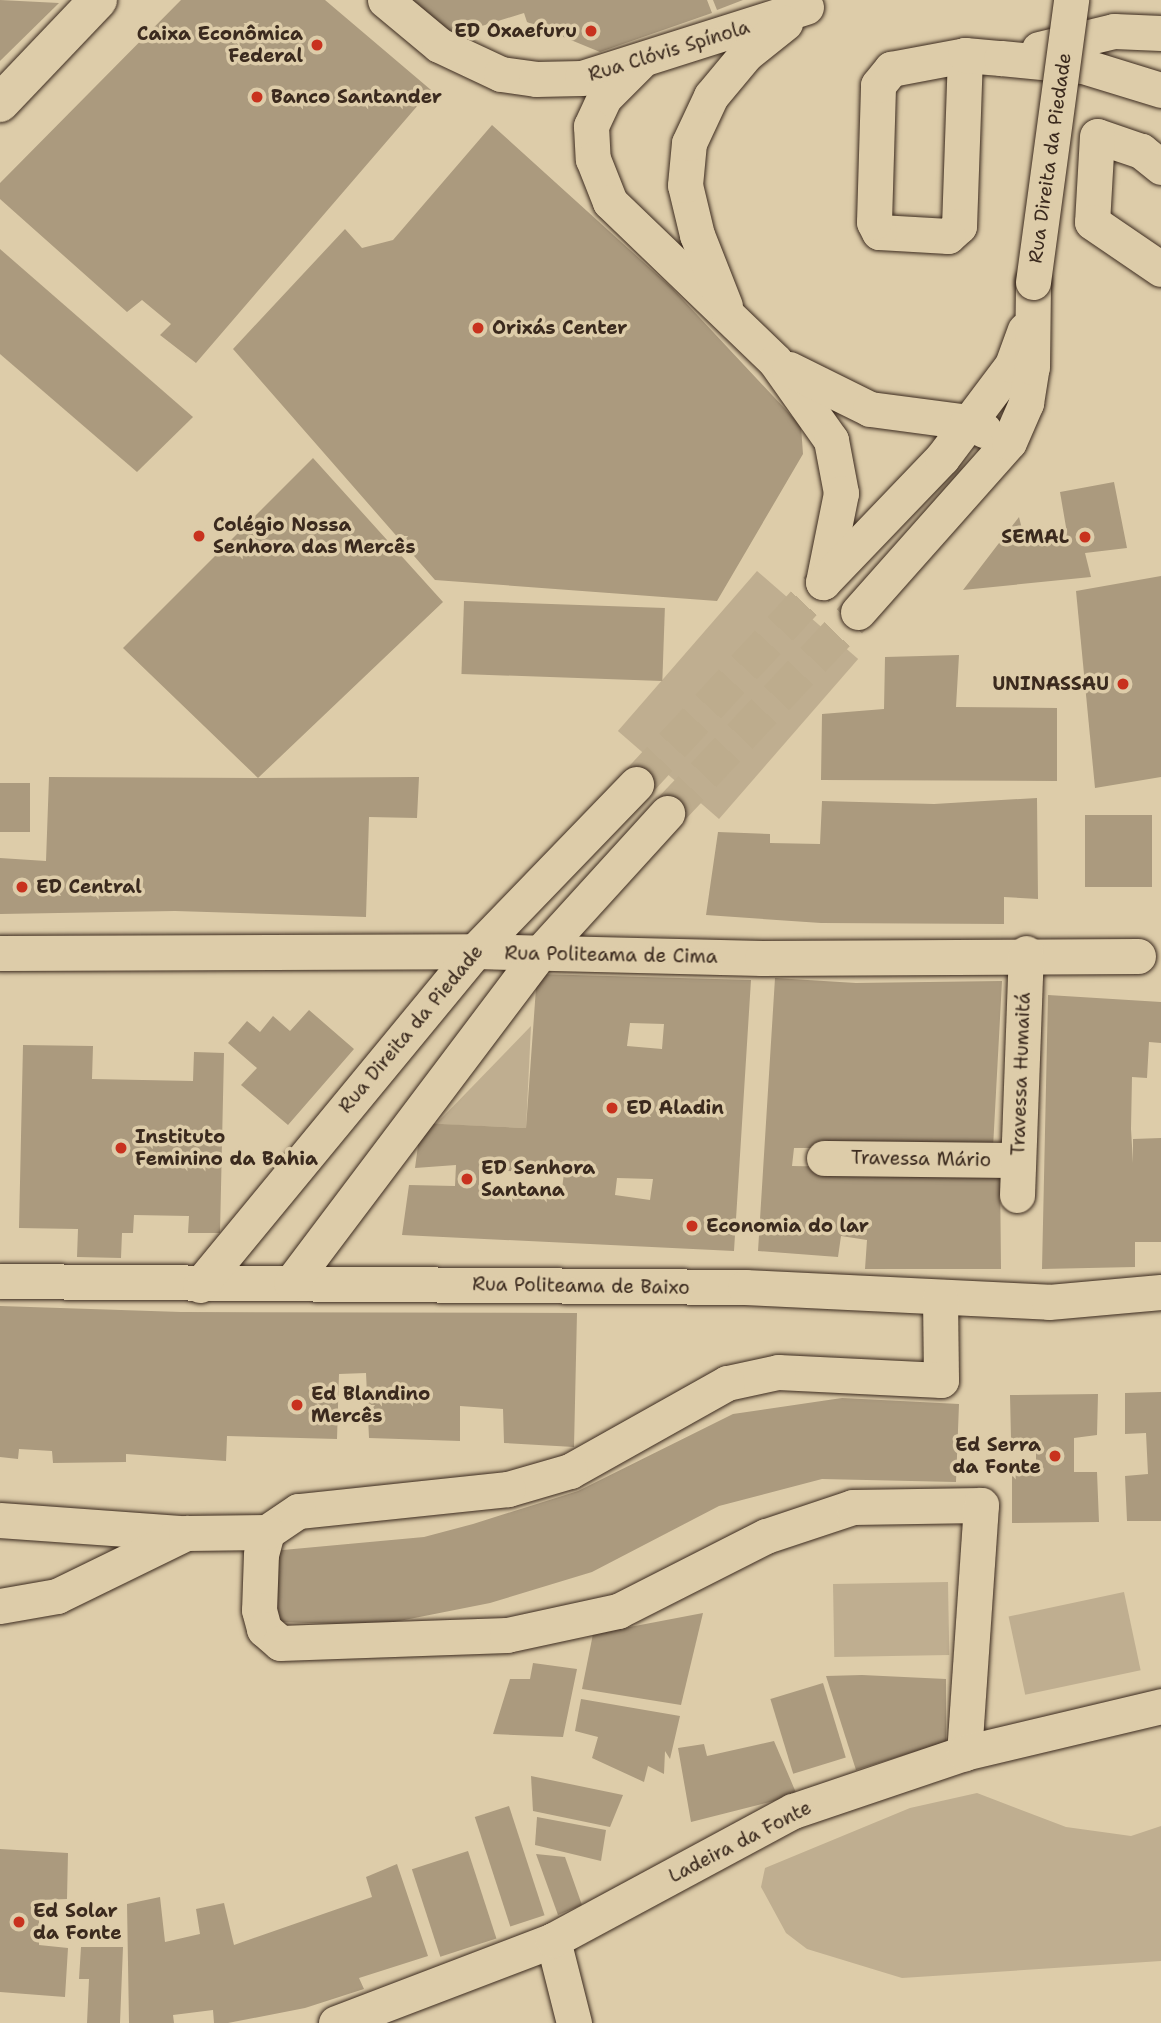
<!DOCTYPE html>
<meta charset="utf-8">
<style>
body{margin:0}
#map{position:relative;width:1161px;height:2023px;overflow:hidden;background:#ddcca9;font-family:"Shantell Sans",sans-serif}
div>[style]{position:absolute}
[style*='--x']{left:calc(var(--x)*1px);top:calc(var(--y)*1px);width:calc(var(--w)*1px);rotate:calc(var(--a)*1deg)}
.green>*{inset:0;background:#bfae90;transform-origin:0 0}
.building>*{inset:0;background:#ab9a7e;transform-origin:0 0}
.minor-tunnel>*{height:35px;margin-top:-17.5px;transform-origin:0;background:repeating-linear-gradient(90deg,#bdac8d 0 35px,transparent 0 53px)}
.roads{filter:drop-shadow(0 0 2px #3b2a1e) drop-shadow(0 0 2px #3b2a1e)}
.minor>*{height:35px;margin:-17.5px;padding:0 17.5px;transform-origin:17.5px;border-radius:17.5px;background:#ddcca9}
.major>*{height:38px;margin:-19px;padding:0 19px;transform-origin:19px;border-radius:19px;background:#ddcca9}
.bridges{filter:drop-shadow(0 0 2px #3b2a1e) drop-shadow(0 0 2px #3b2a1e)}
.minor-bridge>*{height:35px;margin:-17.5px;padding:0 17.5px;transform-origin:17.5px;border-radius:17.5px;background:#ddcca9}
.dots>*{width:19px;height:19px;translate:-50% -50%;box-sizing:border-box;border:4px solid #ddcca9;border-radius:50%}
span{translate:-50% -50%;white-space:nowrap;text-align:center;line-height:1.15;-webkit-text-stroke:7px #ddcca9;paint-order:stroke}
.poi-label{font-size:19px;color:#3b2a1e;font-weight:700}
.right{translate:-100% -50%;text-align:right}
.left{translate:0 -50%;text-align:left}
.street-label{font-size:19px;color:#3b2a1e}
</style>
<div id="map">
<div class="green">
<i style="left:757px;top:571px;width:134px;height:212px;rotate:41deg"></i>
<i style="clip-path:polygon(531px 1026px,526px 1128px,436px 1124px)"></i>
<i style="left:948px;top:1582px;width:73px;height:115px;rotate:89deg"></i>
<i style="left:1124px;top:1592px;width:80px;height:118px;rotate:78deg"></i>
<i style="clip-path:polygon(977px 1793px,1066px 1827px,1131px 1836px,1161px 1826px,1161px 1961px,902px 1978px,807px 1949px,786px 1933px,761px 1887px,765px 1868px,910px 1808px)"></i>
</div>
<div class="building">
<i style="clip-path:polygon(0 0,59px 3px,0 61px)"></i>
<i style="clip-path:polygon(181px 0,325px 0,431px 90px,196px 363px,160px 335px,171px 324px,142px 300px,127px 312px,0 199px,0 183px)"></i>
<i style="clip-path:polygon(409px 0,707px 0,712px 13px,600px 52px,527px 22px,524px 13px,469px 30px,438px 33px)"></i>
<i style="clip-path:polygon(713px 0,743px 0,717px 10px)"></i>
<i style="clip-path:polygon(492px 125px,672px 288px,801px 426px,803px 454px,717px 601px,435px 580px,233px 349px,345px 229px,362px 248px,393px 240px)"></i>
<i style="clip-path:polygon(0 249px,193px 417px,137px 472px,0 354px)"></i>
<i style="clip-path:polygon(313px 458px,443px 602px,258px 778px,419px 777px,417px 818px,369px 817px,366px 917px,175px 911px,0 914px,0 858px,46px 861px,49px 777px,258px 778px,123px 648px)"></i>
<i style="clip-path:polygon(1114px 482px,1127px 548px,1085px 553px,1091px 577px,963px 590px,1019px 517px,1025px 541px,1067px 533px,1060px 492px)"></i>
<i style="clip-path:polygon(1161px 576px,1161px 777px,1095px 788px,1076px 591px)"></i>
<i style="left:464px;top:601px;width:201px;height:73px;rotate:2deg"></i>
<i style="clip-path:polygon(959px 655px,956px 707px,1057px 708px,1057px 781px,821px 780px,822px 714px,884px 709px,885px 657px)"></i>
<i style="left:30px;top:783px;width:49px;height:30px;rotate:90deg"></i>
<i style="clip-path:polygon(1037px 798px,1038px 899px,1004px 897px,1004px 924px,821px 923px,706px 915px,718px 832px,770px 834px,770px 843px,820px 844px,822px 801px,934px 804px)"></i>
<i style="left:1085px;top:815px;width:67px;height:72px"></i>
<i style="clip-path:polygon(evenodd,537px 974px,751px 980px,734px 1251px,402px 1235px,409px 1185px,455px 1186px,456px 1165px,415px 1168px,421px 1123px,526px 1128px,537px 974px,630px 1023px,664px 1024px,662px 1049px,627px 1046px,630px 1023px,537px 974px,479px 1170px,564px 1173px,562px 1189px,479px 1185px,479px 1170px,537px 974px,617px 1178px,653px 1179px,650px 1200px,615px 1195px,617px 1178px)"></i>
<i style="clip-path:polygon(775px 978px,856px 983px,1002px 981px,993px 1148px,794px 1148px,792px 1166px,1000px 1170px,1001px 1269px,865px 1269px,867px 1240px,841px 1236px,838px 1257px,758px 1251px)"></i>
<i style="clip-path:polygon(1048px 995px,1161px 1002px,1161px 1043px,1149px 1042px,1147px 1078px,1132px 1077px,1131px 1129px,1133px 1163px,1133px 1139px,1161px 1138px,1161px 1242px,1135px 1242px,1135px 1267px,1042px 1269px)"></i>
<i style="clip-path:polygon(309px 1010px,354px 1049px,288px 1125px,241px 1085px,257px 1068px,228px 1043px,247px 1021px,260px 1032px,273px 1016px,290px 1031px)"></i>
<i style="clip-path:polygon(23px 1045px,93px 1046px,92px 1079px,193px 1081px,194px 1052px,224px 1053px,220px 1233px,188px 1233px,189px 1216px,134px 1215px,133px 1233px,122px 1233px,121px 1258px,77px 1257px,78px 1229px,19px 1228px)"></i>
<i style="clip-path:polygon(0 1306px,181px 1312px,577px 1313px,574px 1447px,504px 1443px,503px 1409px,460px 1406px,460px 1441px,369px 1438px,366px 1373px,339px 1374px,337px 1439px,227px 1436px,226px 1461px,126px 1454px,126px 1462px,53px 1463px,52px 1451px,19px 1449px,18px 1459px,0 1457px)"></i>
<i style="clip-path:polygon(1161px 1392px,1161px 1521px,1127px 1521px,1125px 1476px,1148px 1474px,1146px 1433px,1125px 1434px,1125px 1393px)"></i>
<i style="clip-path:polygon(1098px 1394px,1097px 1435px,1074px 1438px,1074px 1472px,1097px 1472px,1099px 1522px,1012px 1523px,1012px 1474px,1036px 1473px,1036px 1439px,1011px 1439px,1010px 1395px)"></i>
<i style="clip-path:polygon(842px 1398px,959px 1404px,956px 1482px,822px 1479px,719px 1506px,592px 1572px,490px 1603px,379px 1625px,275px 1622px,272px 1551px,424px 1537px,473px 1524px,578px 1491px,733px 1414px)"></i>
<i style="clip-path:polygon(703px 1613px,681px 1705px,582px 1689px,593px 1634px)"></i>
<i style="clip-path:polygon(533px 1663px,577px 1669px,563px 1737px,493px 1734px,510px 1679px,530px 1679px)"></i>
<i style="clip-path:polygon(862px 1675px,946px 1679px,946px 1742px,856px 1770px,826px 1676px)"></i>
<i style="left:823px;top:1683px;width:78px;height:55px;rotate:73deg"></i>
<i style="clip-path:polygon(581px 1699px,680px 1716px,670px 1759px,665px 1751px,664px 1774px,648px 1766px,644px 1782px,592px 1758px,598px 1737px,575px 1731px)"></i>
<i style="clip-path:polygon(774px 1741px,797px 1795px,691px 1822px,678px 1748px,704px 1744px,707px 1756px)"></i>
<i style="clip-path:polygon(531px 1776px,623px 1795px,610px 1827px,533px 1811px)"></i>
<i style="left:509px;top:1806px;width:115px;height:36px;rotate:72deg"></i>
<i style="clip-path:polygon(537px 1817px,606px 1830px,601px 1861px,535px 1845px)"></i>
<i style="clip-path:polygon(0 1849px,68px 1853px,67px 1899px,39px 1900px,39px 1945px,68px 1948px,65px 1997px,0 1992px)"></i>
<i style="left:468px;top:1851px;width:92px;height:59px;rotate:72deg"></i>
<i style="clip-path:polygon(536px 1854px,565px 1857px,582px 1905px,558px 1915px)"></i>
<i style="clip-path:polygon(397px 1864px,428px 1956px,359px 1978px,364px 1989px,305px 2008px,228px 2023px,214px 2023px,213px 2010px,173px 2015px,174px 2023px,129px 2023px,127px 1904px,160px 1897px,165px 1942px,200px 1934px,196px 1909px,224px 1903px,234px 1945px,372px 1897px,366px 1877px)"></i>
<i style="clip-path:polygon(81px 1947px,123px 1947px,120px 2023px,87px 2023px,89px 1979px,79px 1979px)"></i>
</div>
<div class="minor-tunnel">
<i style="--x:636;--y:784;--w:275;--a:-47.2"></i>
<i style="--x:667;--y:813;--w:277;--a:-46.5"></i>
</div>
<div class="roads">
<div class="minor">
<i style="--x:385;--y:0;--w:70;--a:39.8"></i>
<i style="--x:439;--y:45;--w:68;--a:25.1"></i>
<i style="--x:501;--y:74;--w:35;--a:8"></i>
<i style="--x:536;--y:79;--w:46;--a:-1.2"></i>
<i style="--x:582;--y:78;--w:235;--a:-17.6"></i>
<i style="--x:1039;--y:49;--w:77;--a:-13.5"></i>
<i style="--x:1114;--y:31;--w:47;--a:2.4"></i>
<i style="--x:965;--y:55;--w:171;--a:92"></i>
<i style="--x:959;--y:226;--w:15;--a:138"></i>
<i style="--x:948;--y:236;--w:69;--a:-176.7"></i>
<i style="--x:879;--y:232;--w:11;--a:-117"></i>
<i style="--x:874;--y:222;--w:137;--a:-88.3"></i>
<i style="--x:878;--y:85;--w:21;--a:-51"></i>
<i style="--x:891;--y:69;--w:75;--a:-10.7"></i>
<i style="--x:965;--y:55;--w:36;--a:5"></i>
<i style="--x:1001;--y:58;--w:82;--a:5.6"></i>
<i style="--x:1083;--y:66;--w:82;--a:17.1"></i>
<i style="--x:642;--y:60;--w:54;--a:135"></i>
<i style="--x:604;--y:98;--w:31;--a:115"></i>
<i style="--x:591;--y:126;--w:33;--a:87"></i>
<i style="--x:593;--y:159;--w:46;--a:68.4"></i>
<i style="--x:610;--y:202;--w:229;--a:43.9"></i>
<i style="--x:775;--y:361;--w:97;--a:54.7"></i>
<i style="--x:831;--y:440;--w:54;--a:79.3"></i>
<i style="--x:841;--y:493;--w:91;--a:101.4"></i>
<i style="--x:1161;--y:167;--w:26;--a:-141"></i>
<i style="--x:1141;--y:151;--w:46;--a:-161.2"></i>
<i style="--x:1097;--y:136;--w:86;--a:93.3"></i>
<i style="--x:1092;--y:222;--w:83;--a:34.3"></i>
<i style="--x:725;--y:306;--w:76;--a:-111.5"></i>
<i style="--x:697;--y:235;--w:51;--a:-103.5"></i>
<i style="--x:685;--y:185;--w:42;--a:-84.6"></i>
<i style="--x:689;--y:143;--w:52;--a:-64.9"></i>
<i style="--x:711;--y:96;--w:55;--a:-50.2"></i>
<i style="--x:746;--y:54;--w:50;--a:-38.5"></i>
<i style="--x:789;--y:369;--w:90;--a:26.3"></i>
<i style="--x:870;--y:409;--w:98;--a:7.6"></i>
<i style="--x:967;--y:422;--w:19;--a:25"></i>
<i style="--x:823;--y:582;--w:172;--a:-46.2"></i>
<i style="--x:942;--y:458;--w:116;--a:-53"></i>
<i style="--x:1012;--y:365;--w:37;--a:-70"></i>
<i style="--x:858;--y:612;--w:227;--a:-48.4"></i>
<i style="--x:1009;--y:442;--w:43;--a:-66.4"></i>
<i style="--x:1026;--y:403;--w:36;--a:-81"></i>
<i style="--x:1032;--y:367;--w:85;--a:-89.3"></i>
<i style="--x:0;--y:953;--w:475;--a:-0.2"></i>
<i style="--x:475;--y:951;--w:287;--a:1.4"></i>
<i style="--x:762;--y:958;--w:376;--a:-0.3"></i>
<i style="--x:824;--y:1158;--w:193;--a:0.6"></i>
<i style="--x:1017;--y:1195;--w:242;--a:-87.9"></i>
<i style="--x:0;--y:1281;--w:745;--a:0.46"></i>
<i style="--x:745;--y:1287;--w:304;--a:2.8"></i>
<i style="--x:1049;--y:1302;--w:112;--a:-5.1"></i>
<i style="--x:291;--y:1283;--w:411;--a:-53"></i>
<i style="--x:538;--y:955;--w:192;--a:-47.7"></i>
<i style="--x:200;--y:1285;--w:433;--a:-50.5"></i>
<i style="--x:475;--y:951;--w:232;--a:-46"></i>
<i style="--x:940;--y:1297;--w:83;--a:89.3"></i>
<i style="--x:941;--y:1380;--w:163;--a:-177.2"></i>
<i style="--x:778;--y:1372;--w:52;--a:167.8"></i>
<i style="--x:727;--y:1383;--w:180;--a:150.7"></i>
<i style="--x:570;--y:1471;--w:65;--a:163.8"></i>
<i style="--x:508;--y:1489;--w:211;--a:174"></i>
<i style="--x:298;--y:1511;--w:37;--a:146"></i>
<i style="--x:267;--y:1532;--w:23;--a:105"></i>
<i style="--x:261;--y:1554;--w:56;--a:92"></i>
<i style="--x:259;--y:1610;--w:20;--a:75"></i>
<i style="--x:264;--y:1629;--w:21;--a:41"></i>
<i style="--x:280;--y:1643;--w:227;--a:-2"></i>
<i style="--x:507;--y:1635;--w:114;--a:-12.2"></i>
<i style="--x:618;--y:1611;--w:166;--a:-26.9"></i>
<i style="--x:766;--y:1536;--w:92;--a:-18.4"></i>
<i style="--x:853;--y:1507;--w:128;--a:-0.9"></i>
<i style="--x:981;--y:1505;--w:249;--a:93.9"></i>
<i style="--x:0;--y:1520;--w:183;--a:4.1"></i>
<i style="--x:0;--y:1606;--w:58;--a:-10"></i>
<i style="--x:57;--y:1596;--w:144;--a:-26"></i>
<i style="--x:186;--y:1533;--w:81;--a:-0.7"></i>
<i style="--x:553;--y:1940;--w:86;--a:75.8"></i>
<i style="--x:336;--y:2023;--w:232;--a:-20.9"></i>
<i style="--x:553;--y:1940;--w:272;--a:-28.3"></i>
<i style="--x:793;--y:1811;--w:181;--a:-18.7"></i>
<i style="--x:964;--y:1753;--w:203;--a:-13.4"></i>
</div>
<div class="major">
<i style="--x:0;--y:103;--w:142;--a:-46.4"></i>
</div>
</div>
<div class="bridges">
<div class="minor-bridge">
<i style="--x:1033;--y:282;--w:285;--a:-82.3"></i>
</div>
</div>
<div class="dots">
<i style="left:591px;top:31px;background:#c8321e"></i>
<i style="left:317px;top:45px;background:#c8321e"></i>
<i style="left:257px;top:97px;background:#c8321e"></i>
<i style="left:478px;top:328px;background:#c8321e"></i>
<i style="left:199px;top:536px;background:#c8321e"></i>
<i style="left:1085px;top:537px;background:#c8321e"></i>
<i style="left:1123px;top:684px;background:#c8321e"></i>
<i style="left:22px;top:887px;background:#c8321e"></i>
<i style="left:612px;top:1108px;background:#c8321e"></i>
<i style="left:121px;top:1148px;background:#c8321e"></i>
<i style="left:467px;top:1179px;background:#c8321e"></i>
<i style="left:692px;top:1226px;background:#c8321e"></i>
<i style="left:297px;top:1405px;background:#c8321e"></i>
<i style="left:1055px;top:1456px;background:#c8321e"></i>
<i style="left:19px;top:1922px;background:#c8321e"></i>
</div>
<div class="poi-label">
<span class="right" style="left:577px;top:31px">ED Oxaefuru</span>
<span class="right" style="left:303px;top:45px">Caixa Econômica<br>Federal</span>
<span class="left" style="left:271px;top:97px">Banco Santander</span>
<span class="left" style="left:492px;top:328px">Orixás Center</span>
<span class="left" style="left:213px;top:536px">Colégio Nossa<br>Senhora das Mercês</span>
<span class="right" style="left:1069px;top:537px">SEMAL</span>
<span class="right" style="left:1109px;top:684px">UNINASSAU</span>
<span class="left" style="left:36px;top:887px">ED Central</span>
<span class="left" style="left:626px;top:1108px">ED Aladin</span>
<span class="left" style="left:135px;top:1148px">Instituto<br>Feminino da Bahia</span>
<span class="left" style="left:481px;top:1179px">ED Senhora<br>Santana</span>
<span class="left" style="left:706px;top:1226px">Economia do lar</span>
<span class="left" style="left:311px;top:1405px">Ed Blandino<br>Mercês</span>
<span class="right" style="left:1041px;top:1456px">Ed Serra<br>da Fonte</span>
<span class="left" style="left:33px;top:1922px">Ed Solar<br>da Fonte</span>
</div>
<div class="street-label">
<span style="left:669px;top:51px;rotate:-17deg">Rua Clóvis Spínola</span>
<span style="left:1050px;top:158px;rotate:-82deg">Rua Direita da Piedade</span>
<span style="left:611px;top:955px;rotate:1deg">Rua Politeama de Cima</span>
<span style="left:411px;top:1029px;rotate:-50deg">Rua Direita da Piedade</span>
<span style="left:1021px;top:1074px;rotate:-88deg">Travessa Humaitá</span>
<span style="left:921px;top:1159px;rotate:1deg">Travessa Mário</span>
<span style="left:581px;top:1286px;rotate:1deg">Rua Politeama de Baixo</span>
<span style="left:740px;top:1842px;rotate:-27deg">Ladeira da Fonte</span>
</div>
</div>
